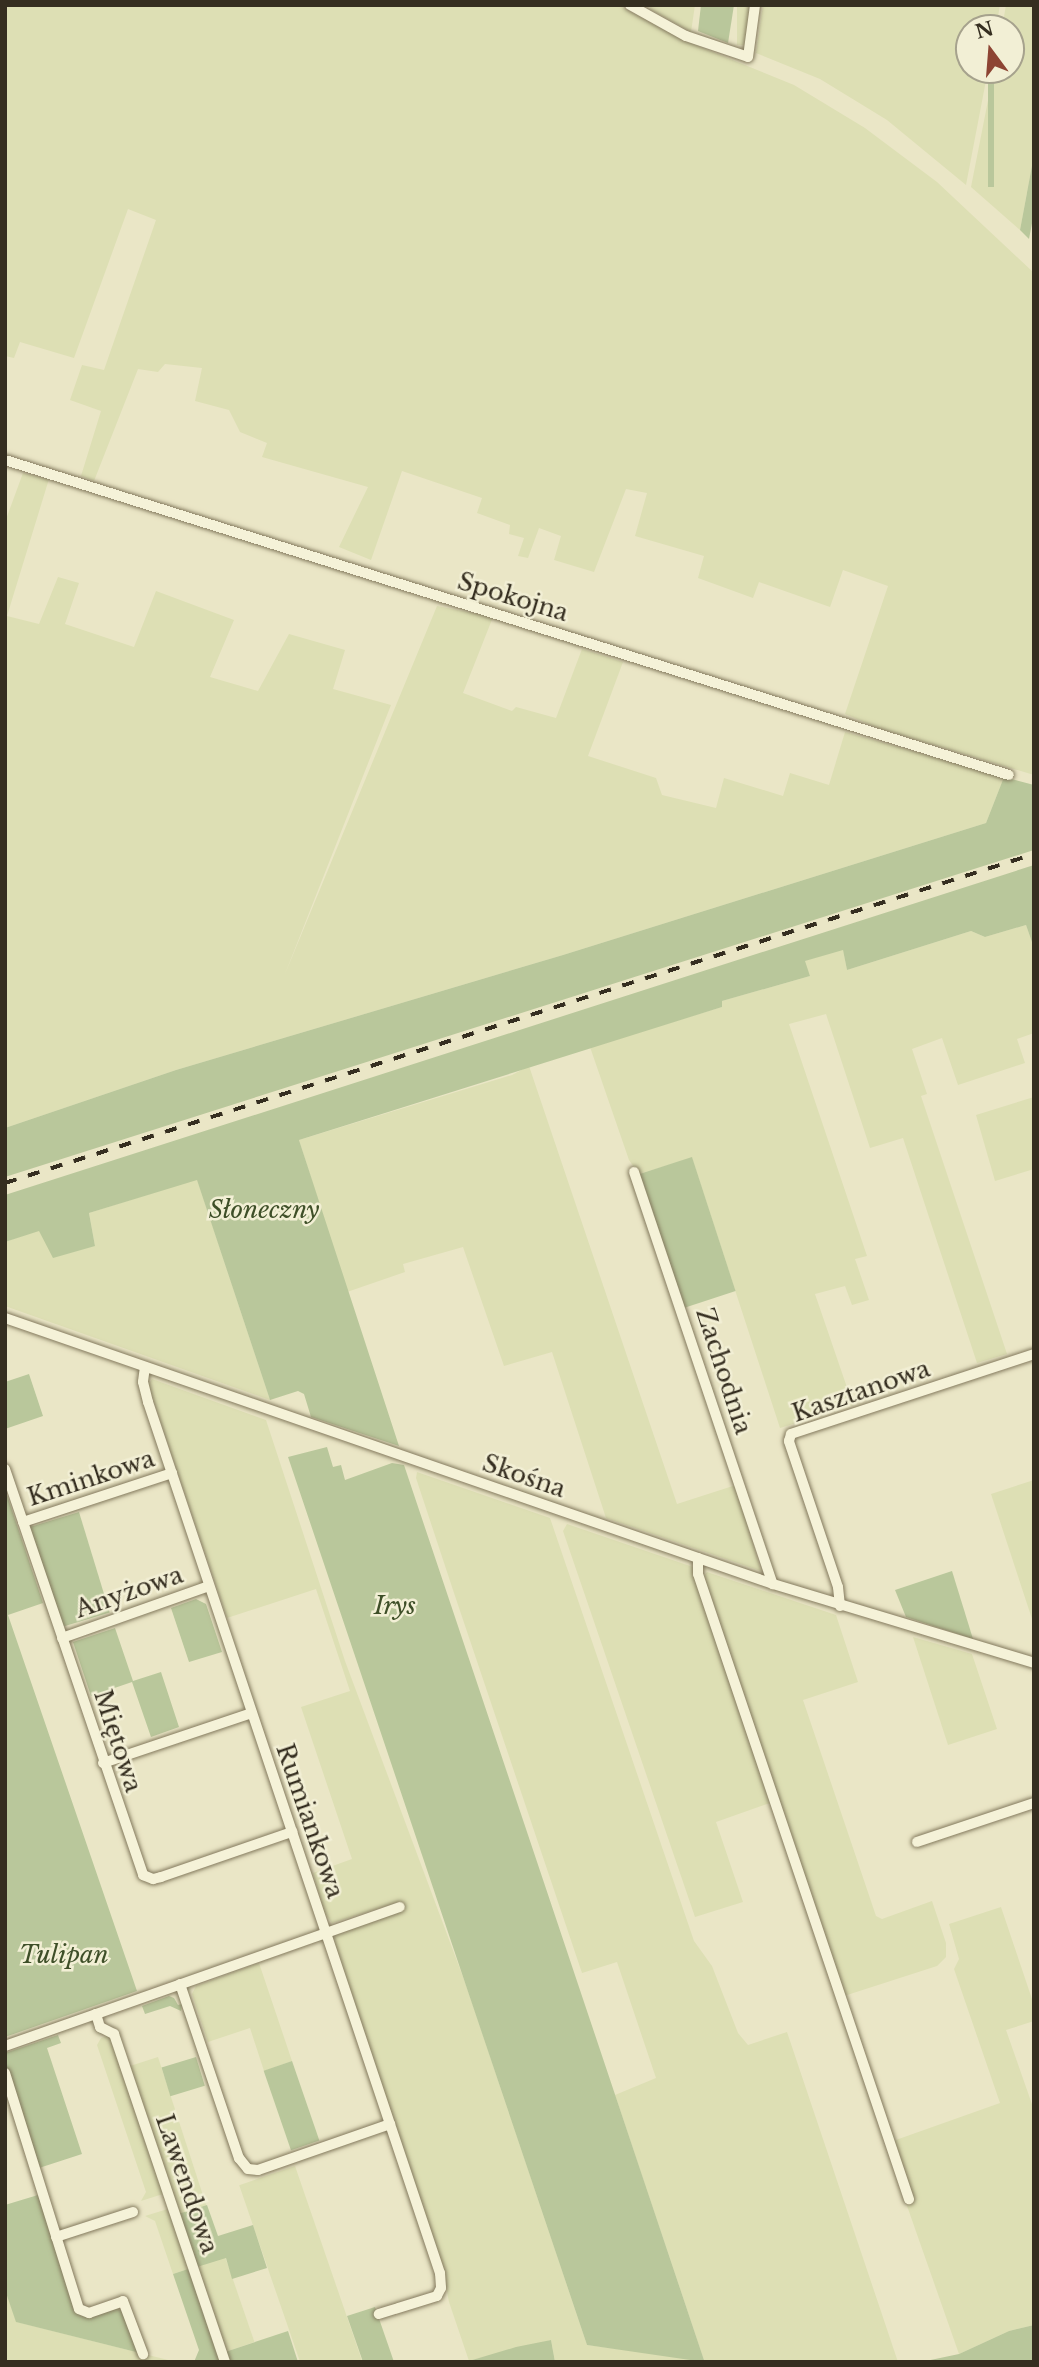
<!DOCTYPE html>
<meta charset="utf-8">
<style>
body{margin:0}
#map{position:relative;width:1039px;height:2367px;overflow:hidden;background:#eae6c6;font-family:"Libre Baskerville",serif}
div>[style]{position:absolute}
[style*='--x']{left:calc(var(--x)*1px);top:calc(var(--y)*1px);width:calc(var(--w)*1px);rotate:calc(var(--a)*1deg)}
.farmland>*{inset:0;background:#dddfb4;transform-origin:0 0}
.green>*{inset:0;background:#b9c79b;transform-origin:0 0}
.roads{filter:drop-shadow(0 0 2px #83795d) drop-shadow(0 0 2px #83795d)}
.street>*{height:10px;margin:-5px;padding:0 5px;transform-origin:5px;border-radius:5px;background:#f5f2d8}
.rail>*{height:3.5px;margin-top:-1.75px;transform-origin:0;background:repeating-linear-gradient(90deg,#352e20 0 12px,transparent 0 24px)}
span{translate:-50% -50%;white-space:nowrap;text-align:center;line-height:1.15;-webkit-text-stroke:5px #f2efd5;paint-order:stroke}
.street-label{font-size:24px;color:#352e20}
.park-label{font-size:24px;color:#3e4f28;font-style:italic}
.frame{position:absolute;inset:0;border:7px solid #352e20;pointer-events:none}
.north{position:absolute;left:955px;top:14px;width:70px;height:70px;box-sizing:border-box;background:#f2efd5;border:2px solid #a6a28d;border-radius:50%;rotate:344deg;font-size:19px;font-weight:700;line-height:28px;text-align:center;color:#352e20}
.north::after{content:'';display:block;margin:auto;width:24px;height:32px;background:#8d4433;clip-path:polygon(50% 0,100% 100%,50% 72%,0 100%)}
</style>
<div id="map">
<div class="farmland">
<i style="clip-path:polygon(5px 5px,618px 5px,683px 40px,794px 85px,865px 128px,937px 182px,1034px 273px,1034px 775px,878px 728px,845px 714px,888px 586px,843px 570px,830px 607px,759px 582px,753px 598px,698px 578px,704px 556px,635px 536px,647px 493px,626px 489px,594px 572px,554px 560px,561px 536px,539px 528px,528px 558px,518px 556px,524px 538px,509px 534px,510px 525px,477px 513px,482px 498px,402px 471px,371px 560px,339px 547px,368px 487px,262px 457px,267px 443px,240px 432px,229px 410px,195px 401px,202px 368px,165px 364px,158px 372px,138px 369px,94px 481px,81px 476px,101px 411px,70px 400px,82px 365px,104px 370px,156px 220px,128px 209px,74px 358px,20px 342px,14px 358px,5px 356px)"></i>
<i style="clip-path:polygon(651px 5px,695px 5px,691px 32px,650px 9px)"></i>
<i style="left:737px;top:5px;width:12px;height:40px"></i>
<i style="clip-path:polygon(763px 5px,1000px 5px,996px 28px,969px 28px,969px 70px,988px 70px,966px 185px,887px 120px,820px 79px,756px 53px)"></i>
<i style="clip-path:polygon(1006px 5px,1034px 5px,1034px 155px,1020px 230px,971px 187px,994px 70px,1011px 70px,1011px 28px,1002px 28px)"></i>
<i style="clip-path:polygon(23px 473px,49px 479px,7px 616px,39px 624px,58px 577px,79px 583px,65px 624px,134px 647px,156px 591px,234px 620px,210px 677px,258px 691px,289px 634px,345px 650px,333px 689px,391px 705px,285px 974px,437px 606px,493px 617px,463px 693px,512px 711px,516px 707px,556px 718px,582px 649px,623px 662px,588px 756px,656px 778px,662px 795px,716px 808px,724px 778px,783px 796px,790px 773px,829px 785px,845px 732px,1004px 777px,986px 823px,563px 955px,176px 1070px,5px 1128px,5px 522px)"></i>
<i style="clip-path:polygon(1026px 925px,1034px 948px,1034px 1033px,1017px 1039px,1025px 1063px,958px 1085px,942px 1038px,912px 1049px,927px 1094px,921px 1096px,1007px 1354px,977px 1363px,903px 1138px,870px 1148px,826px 1014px,789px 1024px,867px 1256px,855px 1259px,869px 1300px,852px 1305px,845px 1286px,815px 1294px,853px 1405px,780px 1428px,692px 1158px,639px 1174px,629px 1160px,590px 1047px,722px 1007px,722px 1001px,810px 976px,804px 961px,843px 949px,847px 970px,971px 931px,985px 937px)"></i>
<i style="clip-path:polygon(529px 1066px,677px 1504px,736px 1485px,761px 1571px,606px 1518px,552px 1352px,504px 1366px,463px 1247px,403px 1264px,405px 1272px,347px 1292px,299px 1140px,512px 1075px)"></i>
<i style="clip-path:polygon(1034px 1097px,1034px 1169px,995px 1181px,976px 1115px)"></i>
<i style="clip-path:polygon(197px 1179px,270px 1400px,5px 1306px,5px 1242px,39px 1230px,95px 1246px,89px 1213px)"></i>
<i style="clip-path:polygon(152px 1379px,266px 1420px,345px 1661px,466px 1985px,587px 2345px,704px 2360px,615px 2095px,656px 2078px,617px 1962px,582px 1973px,454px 1593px,416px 1478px,417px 1472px,550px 1518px,694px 1941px,712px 1966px,738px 2033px,748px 2045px,787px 2032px,898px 2362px,555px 2362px,551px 2340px,469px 2361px,449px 2302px,443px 2271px,333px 1940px,337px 1934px,396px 1903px,332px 1923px,324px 1912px,313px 1873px,352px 1859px,301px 1707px,350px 1691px,316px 1589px,227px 1618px,148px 1385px)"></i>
<i style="clip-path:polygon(1034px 1480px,1034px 1625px,991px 1494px)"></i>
<i style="clip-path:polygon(567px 1524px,693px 1567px,770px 1803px,716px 1822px,743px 1902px,695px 1917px,563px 1531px)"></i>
<i style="clip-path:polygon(707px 1572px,836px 1615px,858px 1682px,803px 1700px,876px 1916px,882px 1919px,932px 1901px,946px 1943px,946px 1957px,937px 1966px,844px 1996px,704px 1576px)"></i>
<i style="clip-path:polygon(913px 1637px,972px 1654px,997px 1729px,948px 1745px)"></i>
<i style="clip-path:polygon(1001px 1907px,1034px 2005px,1034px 2021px,1006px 2030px,1034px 2110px,1034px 2325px,1009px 2331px,959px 2354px,906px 2203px,913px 2201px,893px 2141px,1000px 2103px,954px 1969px,959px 1959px,949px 1924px)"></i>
<i style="clip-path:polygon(259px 1963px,292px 2061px,264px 2071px,250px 2028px,208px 2042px,192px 1994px,196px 1986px)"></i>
<i style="clip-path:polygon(107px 2036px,113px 2040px,166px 2193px,141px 2201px,146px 2192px,97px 2045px,101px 2038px)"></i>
<i style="left:158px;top:2057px;width:156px;height:31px;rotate:72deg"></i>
<i style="left:295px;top:2166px;width:207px;height:59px;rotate:71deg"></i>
<i style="clip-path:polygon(171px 2208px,191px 2268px,173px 2274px,155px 2221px,145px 2216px)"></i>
<i style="left:218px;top:2236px;width:112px;height:30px;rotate:71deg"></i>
<i style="clip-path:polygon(5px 2290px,17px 2322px,176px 2362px,5px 2362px)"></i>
</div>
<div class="green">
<i style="clip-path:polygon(701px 5px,734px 5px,728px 43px,698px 31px)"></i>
<i style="left:988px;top:70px;width:6px;height:117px"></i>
<i style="clip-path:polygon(1034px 155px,1034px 213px,1029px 239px,1020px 230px)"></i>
<i style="clip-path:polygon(1004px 777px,1034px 785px,1034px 850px,5px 1177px,5px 1128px,176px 1070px,563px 955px,986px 823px)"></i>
<i style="clip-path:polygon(1034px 865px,1034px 948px,1026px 925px,985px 937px,971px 931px,847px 970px,843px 950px,805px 961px,810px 976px,722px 1001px,722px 1007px,299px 1140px,399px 1446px,311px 1417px,304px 1394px,298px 1391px,270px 1400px,197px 1180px,89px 1213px,95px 1246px,53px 1258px,39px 1231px,5px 1242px,5px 1195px)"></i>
<i style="left:692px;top:1157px;width:141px;height:56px;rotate:72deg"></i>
<i style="clip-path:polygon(29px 1374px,43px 1416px,5px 1429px,5px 1382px)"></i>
<i style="clip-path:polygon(327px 1447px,333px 1467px,341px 1465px,345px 1480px,392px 1463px,404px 1465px,704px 2360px,719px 2362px,704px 2362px,587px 2345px,288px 1457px)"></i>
<i style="clip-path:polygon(5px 1489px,43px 1603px,8px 1615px,137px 1991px,5px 2037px)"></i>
<i style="left:79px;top:1512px;width:105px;height:51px;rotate:73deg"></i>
<i style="clip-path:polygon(952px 1571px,973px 1639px,906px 1617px,895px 1590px)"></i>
<i style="clip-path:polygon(196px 1599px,206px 1604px,222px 1652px,189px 1662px,171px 1608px)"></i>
<i style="clip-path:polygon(115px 1628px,133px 1681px,161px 1672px,179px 1727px,151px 1737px,132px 1682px,91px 1696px,73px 1642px)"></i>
<i style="clip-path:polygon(169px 1996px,174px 1998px,178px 2005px,182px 2004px,181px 2011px,170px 2006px,145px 2014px,142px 2006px)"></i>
<i style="clip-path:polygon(58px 2035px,61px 2043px,47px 2048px,82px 2154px,39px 2168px,5px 2063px,5px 2053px)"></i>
<i style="left:196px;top:2057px;width:30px;height:36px;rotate:73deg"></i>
<i style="left:292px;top:2061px;width:84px;height:30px;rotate:71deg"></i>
<i style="clip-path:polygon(38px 2195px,79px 2314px,116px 2308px,122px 2311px,140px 2353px,16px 2322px,5px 2290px,5px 2205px)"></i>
<i style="clip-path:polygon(207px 2205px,218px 2236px,253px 2225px,267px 2268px,232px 2279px,226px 2258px,197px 2267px,178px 2214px)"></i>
<i style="clip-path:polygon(191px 2268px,219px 2354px,288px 2331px,298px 2362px,194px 2362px,199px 2350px,173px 2274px)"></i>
<i style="clip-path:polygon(375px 2307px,394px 2362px,363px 2362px,347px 2316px)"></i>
<i style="clip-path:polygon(1034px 2325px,1034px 2362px,921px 2362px,959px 2354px,1009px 2331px)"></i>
<i style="clip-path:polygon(551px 2340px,555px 2362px,469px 2361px,516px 2347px)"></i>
</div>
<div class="roads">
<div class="street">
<i style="--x:630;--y:5;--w:64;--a:29"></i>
<i style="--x:686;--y:36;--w:65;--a:18.7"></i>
<i style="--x:748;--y:57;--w:52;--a:-82.3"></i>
<i style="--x:5;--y:460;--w:1052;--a:17.42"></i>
<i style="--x:634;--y:1172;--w:435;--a:71.4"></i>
<i style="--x:5;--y:1318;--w:813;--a:19.1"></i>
<i style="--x:773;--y:1584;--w:273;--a:16.8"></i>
<i style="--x:145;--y:1367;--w:15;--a:98"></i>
<i style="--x:143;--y:1382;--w:21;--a:76"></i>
<i style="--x:148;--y:1402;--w:919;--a:71.47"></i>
<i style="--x:440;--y:2273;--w:15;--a:86"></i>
<i style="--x:441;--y:2288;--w:9;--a:117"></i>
<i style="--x:437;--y:2296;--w:61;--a:162.8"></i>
<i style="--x:5;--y:1469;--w:429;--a:71.2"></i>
<i style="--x:143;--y:1875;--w:11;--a:22"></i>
<i style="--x:153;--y:1879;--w:8;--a:-14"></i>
<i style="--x:161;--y:1877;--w:139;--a:-19"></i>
<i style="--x:23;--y:1522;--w:157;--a:-18.2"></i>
<i style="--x:698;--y:1558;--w:16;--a:90"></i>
<i style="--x:698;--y:1574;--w:660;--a:71.35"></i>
<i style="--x:840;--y:1606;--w:19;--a:-96"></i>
<i style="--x:838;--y:1587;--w:154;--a:-108.6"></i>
<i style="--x:789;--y:1441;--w:7;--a:-74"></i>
<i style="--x:791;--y:1434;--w:256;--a:-18.2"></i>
<i style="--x:62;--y:1638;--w:156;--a:-19.5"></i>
<i style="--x:103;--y:1763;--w:157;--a:-18.6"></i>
<i style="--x:917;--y:1842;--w:123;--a:-18.4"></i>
<i style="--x:180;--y:1984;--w:184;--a:71.3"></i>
<i style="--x:239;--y:2158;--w:14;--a:51"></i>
<i style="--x:248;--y:2169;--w:10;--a:6"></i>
<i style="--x:258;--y:2170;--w:140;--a:-19.2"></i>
<i style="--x:96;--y:2014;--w:322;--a:-19.4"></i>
<i style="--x:5;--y:2046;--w:96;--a:-19.4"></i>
<i style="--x:96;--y:2014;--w:14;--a:73"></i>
<i style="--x:100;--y:2027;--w:16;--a:27"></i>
<i style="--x:114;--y:2034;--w:346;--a:71.3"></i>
<i style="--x:5;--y:2073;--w:247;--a:72.6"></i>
<i style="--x:79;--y:2309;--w:11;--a:22"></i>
<i style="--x:89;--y:2313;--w:36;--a:-19"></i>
<i style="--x:123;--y:2301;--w:57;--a:69.3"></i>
<i style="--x:56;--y:2237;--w:81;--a:-18"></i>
</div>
</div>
<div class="rail">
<i style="--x:5;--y:1183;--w:1080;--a:-17.73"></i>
</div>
<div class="street-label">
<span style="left:513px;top:597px;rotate:17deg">Spokojna</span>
<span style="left:724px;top:1371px;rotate:72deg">Zachodnia</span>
<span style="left:861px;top:1391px;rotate:-19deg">Kasztanowa</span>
<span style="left:524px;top:1476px;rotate:19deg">Skośna</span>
<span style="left:91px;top:1478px;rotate:-18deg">Kminkowa</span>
<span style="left:129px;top:1592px;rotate:-19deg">Anyżowa</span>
<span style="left:118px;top:1741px;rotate:72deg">Miętowa</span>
<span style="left:310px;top:1821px;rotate:71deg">Rumiankowa</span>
<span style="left:187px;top:2184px;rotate:71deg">Lawendowa</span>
</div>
<div class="park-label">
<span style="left:264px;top:1210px">Słoneczny</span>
<span style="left:395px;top:1606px">Irys</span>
<span style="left:64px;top:1955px">Tulipan</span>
</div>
<div class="frame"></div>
<div class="north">N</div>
</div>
